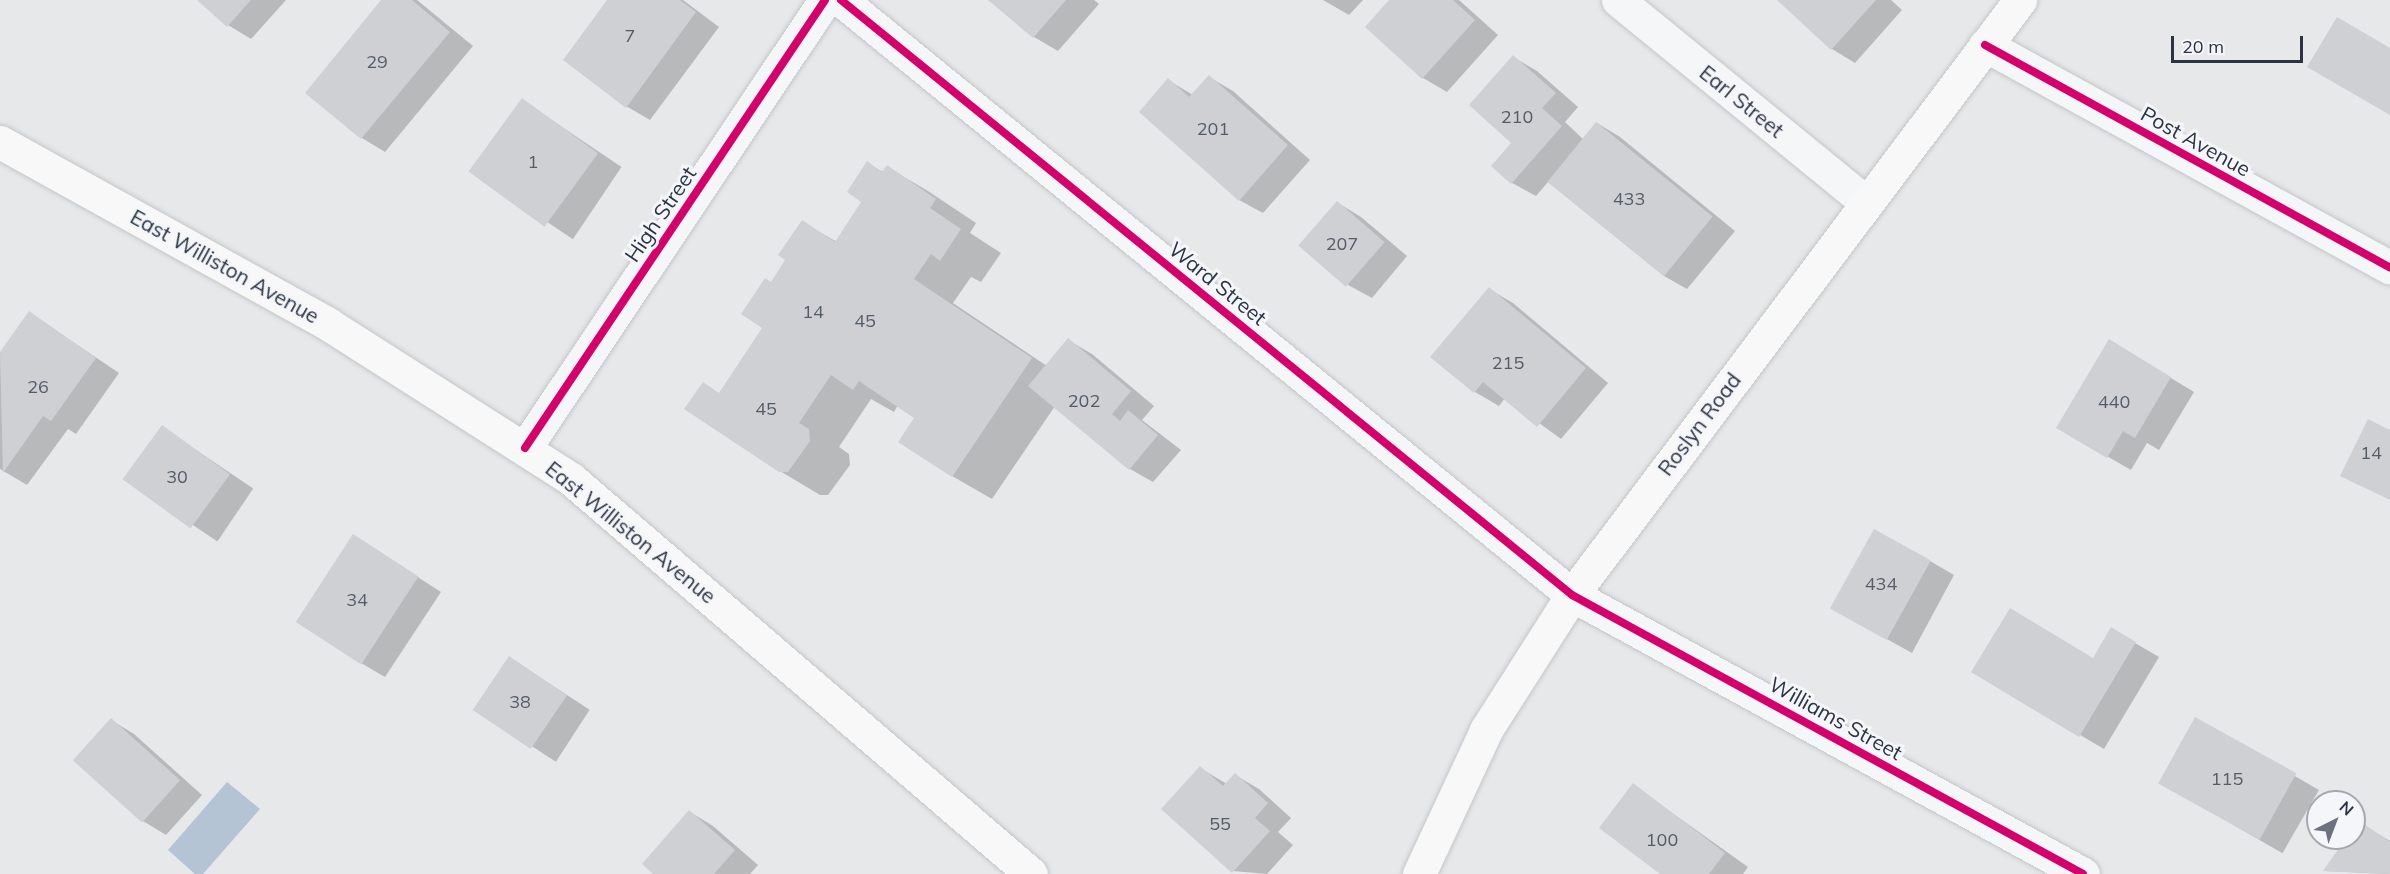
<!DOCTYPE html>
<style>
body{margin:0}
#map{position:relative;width:2390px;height:874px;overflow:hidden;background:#e6e8ea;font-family:Mulish,sans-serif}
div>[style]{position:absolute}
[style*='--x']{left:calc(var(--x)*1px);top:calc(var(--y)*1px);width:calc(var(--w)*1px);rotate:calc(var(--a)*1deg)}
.water>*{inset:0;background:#b4c4d5}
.shadow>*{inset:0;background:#0003;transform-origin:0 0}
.building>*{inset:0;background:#ced0d3;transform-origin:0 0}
.roads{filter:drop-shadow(0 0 2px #c4c6c8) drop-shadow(0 0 2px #c4c6c8)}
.minor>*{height:33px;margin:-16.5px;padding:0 16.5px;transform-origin:16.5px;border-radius:16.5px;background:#f5f6f7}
.secondary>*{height:33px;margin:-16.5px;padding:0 16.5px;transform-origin:16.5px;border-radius:16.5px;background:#f8f8f8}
.primary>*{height:33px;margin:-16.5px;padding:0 16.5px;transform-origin:16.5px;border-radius:16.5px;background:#f8f8f8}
.cycleway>*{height:8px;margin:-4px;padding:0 4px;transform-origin:4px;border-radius:4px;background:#d6006c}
span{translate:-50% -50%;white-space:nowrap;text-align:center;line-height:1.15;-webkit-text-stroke:6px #f4f6f9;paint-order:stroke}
.number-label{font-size:18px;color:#545c69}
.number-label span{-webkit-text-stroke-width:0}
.street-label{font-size:21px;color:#2b3445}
.north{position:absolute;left:2306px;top:790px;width:60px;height:60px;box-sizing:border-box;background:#f4f6f9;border:2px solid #a4a8b1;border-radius:50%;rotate:42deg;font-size:16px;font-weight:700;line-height:24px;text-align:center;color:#2b3445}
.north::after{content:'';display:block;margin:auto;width:21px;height:27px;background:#6c737f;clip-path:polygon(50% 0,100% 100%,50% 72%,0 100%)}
.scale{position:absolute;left:2171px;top:36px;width:132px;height:27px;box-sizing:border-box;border:3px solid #2b3445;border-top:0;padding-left:8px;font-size:18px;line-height:21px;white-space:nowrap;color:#2b3445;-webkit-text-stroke:4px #f4f6f9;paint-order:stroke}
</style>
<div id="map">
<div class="water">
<i style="clip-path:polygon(227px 782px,260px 809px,203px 874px,195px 874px,168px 850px)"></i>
</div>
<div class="shadow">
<i style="clip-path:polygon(199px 0,286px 0,251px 39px,228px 25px)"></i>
<i style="clip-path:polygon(383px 0,417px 0,473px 46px,385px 152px,362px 138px)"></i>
<i style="clip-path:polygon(609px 0,683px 0,719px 27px,650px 120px,626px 106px)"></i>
<i style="clip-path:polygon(991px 0,1094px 0,1099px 4px,1058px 51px,1034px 37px)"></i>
<i style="clip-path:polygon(1323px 0,1363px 0,1349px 15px)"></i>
<i style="clip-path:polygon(1391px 0,1459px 0,1498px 35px,1447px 92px,1423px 78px,1367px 27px)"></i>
<i style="clip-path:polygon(1779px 0,1891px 0,1902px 10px,1855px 63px,1832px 49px)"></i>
<i style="clip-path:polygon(1513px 57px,1537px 71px,1578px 107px,1565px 122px,1584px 140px,1597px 123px,1620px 137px,1735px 231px,1687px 289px,1664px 276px,1548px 182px,1536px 196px,1512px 183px)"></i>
<i style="clip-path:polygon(1209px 77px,1233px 91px,1310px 160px,1263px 213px,1239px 200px,1168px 80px,1193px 95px)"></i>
<i style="left:522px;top:100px;width:120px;height:87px;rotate:34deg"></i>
<i style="clip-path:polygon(868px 163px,883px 172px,887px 167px,928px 191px,976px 223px,970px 233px,1001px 253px,981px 282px,971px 277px,953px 303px,1047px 366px,1068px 340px,1092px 354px,1154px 406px,1142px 420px,1181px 450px,1153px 482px,1130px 469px,1055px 406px,992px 499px,952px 476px,916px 417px,898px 405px,894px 412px,871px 399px,839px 447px,849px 454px,850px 465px,828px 495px,820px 495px,780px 471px,720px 394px,764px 328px,771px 284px,787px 260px,802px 222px,837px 242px,863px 202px)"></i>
<i style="clip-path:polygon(1338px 203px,1361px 217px,1407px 256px,1372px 298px,1348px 285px)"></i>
<i style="clip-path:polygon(1489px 289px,1513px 303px,1608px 383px,1561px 439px,1505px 398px,1499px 406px,1475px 392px,1432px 357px)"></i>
<i style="clip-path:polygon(30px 313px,119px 373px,76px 434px,68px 429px,27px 485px,0 469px,0 355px)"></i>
<i style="clip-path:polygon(2133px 355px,2194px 392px,2159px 450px,2147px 443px,2131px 470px,2058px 428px)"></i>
<i style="left:162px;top:427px;width:110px;height:64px;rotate:34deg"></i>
<i style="clip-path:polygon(354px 536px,441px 592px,385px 677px,361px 663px)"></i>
<i style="clip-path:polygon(1930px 561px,1954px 575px,1912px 653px,1856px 622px)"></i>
<i style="clip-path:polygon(2111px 629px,2159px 657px,2104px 749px,1973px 672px,2094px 660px)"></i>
<i style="left:510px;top:658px;width:95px;height:62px;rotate:33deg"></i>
<i style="left:2196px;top:719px;width:142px;height:73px;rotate:30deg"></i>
<i style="clip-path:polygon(111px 720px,134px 734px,202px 795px,166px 835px,143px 821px)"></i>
<i style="clip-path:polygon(1200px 768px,1227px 784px,1235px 775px,1259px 789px,1291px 818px,1278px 832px,1293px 845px,1267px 874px,1233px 871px)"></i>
<i style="clip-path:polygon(1633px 785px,1748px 867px,1743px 874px,1663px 874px)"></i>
<i style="clip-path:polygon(690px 812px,713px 826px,758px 865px,750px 874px,655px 874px)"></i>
<i style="clip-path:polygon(2358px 822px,2390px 841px,2390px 874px,2325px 871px,2348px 838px,2354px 838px)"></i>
</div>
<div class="building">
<i style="clip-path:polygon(197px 0,251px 0,227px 27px)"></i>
<i style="clip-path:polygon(381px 0,412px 0,450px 32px,361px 139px,305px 93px)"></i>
<i style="clip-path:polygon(607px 0,680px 0,696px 12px,626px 108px,563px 60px)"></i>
<i style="clip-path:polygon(988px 0,1066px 0,1033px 38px)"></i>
<i style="clip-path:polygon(1389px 0,1453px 0,1475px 20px,1422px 79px,1365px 27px)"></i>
<i style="clip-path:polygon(1777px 0,1876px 0,1831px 50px)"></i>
<i style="clip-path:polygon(2337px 17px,2390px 48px,2390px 115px,2307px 67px)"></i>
<i style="clip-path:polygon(1513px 55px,1556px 93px,1542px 108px,1562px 126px,1511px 184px,1491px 166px,1511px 143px,1469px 105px)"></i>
<i style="clip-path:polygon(1209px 75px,1288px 145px,1239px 201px,1139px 112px,1168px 78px,1189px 97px)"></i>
<i style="left:522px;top:98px;width:94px;height:91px;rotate:36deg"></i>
<i style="left:1596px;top:122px;width:150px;height:77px;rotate:39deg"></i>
<i style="clip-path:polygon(867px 161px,882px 172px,887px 165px,936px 199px,930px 208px,961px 229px,940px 261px,931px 254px,914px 279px,1032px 358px,952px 477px,898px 442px,914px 418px,859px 381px,853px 390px,831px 375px,799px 423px,809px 429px,810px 441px,788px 472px,779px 472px,684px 409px,703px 382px,719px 393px,762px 328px,741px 314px,765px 278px,771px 282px,785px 260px,778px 255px,802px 220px,835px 242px,861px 202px,847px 192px)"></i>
<i style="left:1337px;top:201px;width:63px;height:59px;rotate:41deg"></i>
<i style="clip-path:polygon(1489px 287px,1586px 368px,1537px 427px,1483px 382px,1474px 393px,1430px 357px)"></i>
<i style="clip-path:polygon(29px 311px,96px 358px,51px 421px,43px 416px,3px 473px,0 352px)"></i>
<i style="clip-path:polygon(1068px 338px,1131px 391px,1112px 414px,1120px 421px,1128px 410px,1158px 435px,1129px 470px,1028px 386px)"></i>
<i style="clip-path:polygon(2109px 339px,2171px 377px,2135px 438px,2123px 431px,2107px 458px,2056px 428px)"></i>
<i style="clip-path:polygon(2368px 419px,2390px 430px,2390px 500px,2340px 476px)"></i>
<i style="left:162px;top:425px;width:84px;height:67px;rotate:36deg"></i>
<i style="left:1874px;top:529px;width:65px;height:91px;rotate:29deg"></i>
<i style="left:353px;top:534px;width:78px;height:105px;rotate:33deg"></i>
<i style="clip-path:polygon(2010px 608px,2093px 658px,2111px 627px,2136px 642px,2079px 737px,1971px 672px)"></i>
<i style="left:509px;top:656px;width:70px;height:65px;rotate:34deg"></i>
<i style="left:2195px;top:717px;width:116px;height:76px;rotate:29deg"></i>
<i style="left:111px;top:718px;width:93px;height:57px;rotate:42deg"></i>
<i style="clip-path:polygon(1200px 766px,1223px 786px,1235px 773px,1268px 803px,1255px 818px,1270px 831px,1232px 873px,1161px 809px)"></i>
<i style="clip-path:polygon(1633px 783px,1725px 853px,1709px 874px,1660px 874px,1599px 828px)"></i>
<i style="clip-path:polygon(689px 810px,735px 850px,714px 874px,653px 874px,642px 864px)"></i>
<i style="clip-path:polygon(2358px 820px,2390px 842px,2390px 874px,2323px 871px,2346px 838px,2354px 838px)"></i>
</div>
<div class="roads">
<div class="minor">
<i style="--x:841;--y:0;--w:943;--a:39.14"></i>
<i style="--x:1572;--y:595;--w:582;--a:28.63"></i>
<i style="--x:1618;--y:0;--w:320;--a:39.2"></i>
<i style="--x:1985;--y:45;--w:462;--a:28.8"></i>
<i style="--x:525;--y:448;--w:539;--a:-56.19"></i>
</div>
<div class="secondary">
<i style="--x:1419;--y:874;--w:159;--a:-65"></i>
<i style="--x:1486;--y:730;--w:160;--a:-57.5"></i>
<i style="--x:1572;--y:595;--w:745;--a:-53.02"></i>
</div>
<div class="primary">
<i style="--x:0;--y:142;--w:375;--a:29"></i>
<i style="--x:328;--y:324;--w:288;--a:32.5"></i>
<i style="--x:571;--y:479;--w:606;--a:40.65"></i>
</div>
</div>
<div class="cycleway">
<i style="--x:841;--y:0;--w:943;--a:39.14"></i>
<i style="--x:1572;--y:595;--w:582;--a:28.63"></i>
<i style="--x:1985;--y:45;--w:462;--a:28.8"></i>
<i style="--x:525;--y:448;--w:539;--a:-56.19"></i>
</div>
<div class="number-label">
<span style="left:630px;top:36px">7</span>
<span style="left:377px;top:62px">29</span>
<span style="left:1517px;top:117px">210</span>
<span style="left:1213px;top:129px">201</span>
<span style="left:533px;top:162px">1</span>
<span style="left:1629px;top:199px">433</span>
<span style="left:1342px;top:244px">207</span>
<span style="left:813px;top:312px">14</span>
<span style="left:865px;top:321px">45</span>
<span style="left:1508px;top:363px">215</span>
<span style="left:38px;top:387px">26</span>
<span style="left:1084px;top:401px">202</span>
<span style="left:2114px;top:402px">440</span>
<span style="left:766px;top:409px">45</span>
<span style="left:2371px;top:453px">14</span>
<span style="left:177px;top:477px">30</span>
<span style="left:1881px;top:584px">434</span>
<span style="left:357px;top:600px">34</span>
<span style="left:520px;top:702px">38</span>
<span style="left:2227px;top:779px">115</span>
<span style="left:1220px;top:824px">55</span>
<span style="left:1662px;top:840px">100</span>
</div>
<div class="street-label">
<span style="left:1742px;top:101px;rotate:39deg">Earl Street</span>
<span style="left:2196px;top:141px;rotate:29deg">Post Avenue</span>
<span style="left:660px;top:214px;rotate:-56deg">High Street</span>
<span style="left:225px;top:266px;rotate:29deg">East Williston Avenue</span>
<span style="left:1218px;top:283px;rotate:39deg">Ward Street</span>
<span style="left:1699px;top:424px;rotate:-53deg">Roslyn Road</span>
<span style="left:631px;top:532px;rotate:39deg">East Williston Avenue</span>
<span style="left:1836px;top:718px;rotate:29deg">Williams Street</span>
</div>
<div class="north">N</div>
<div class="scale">20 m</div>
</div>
